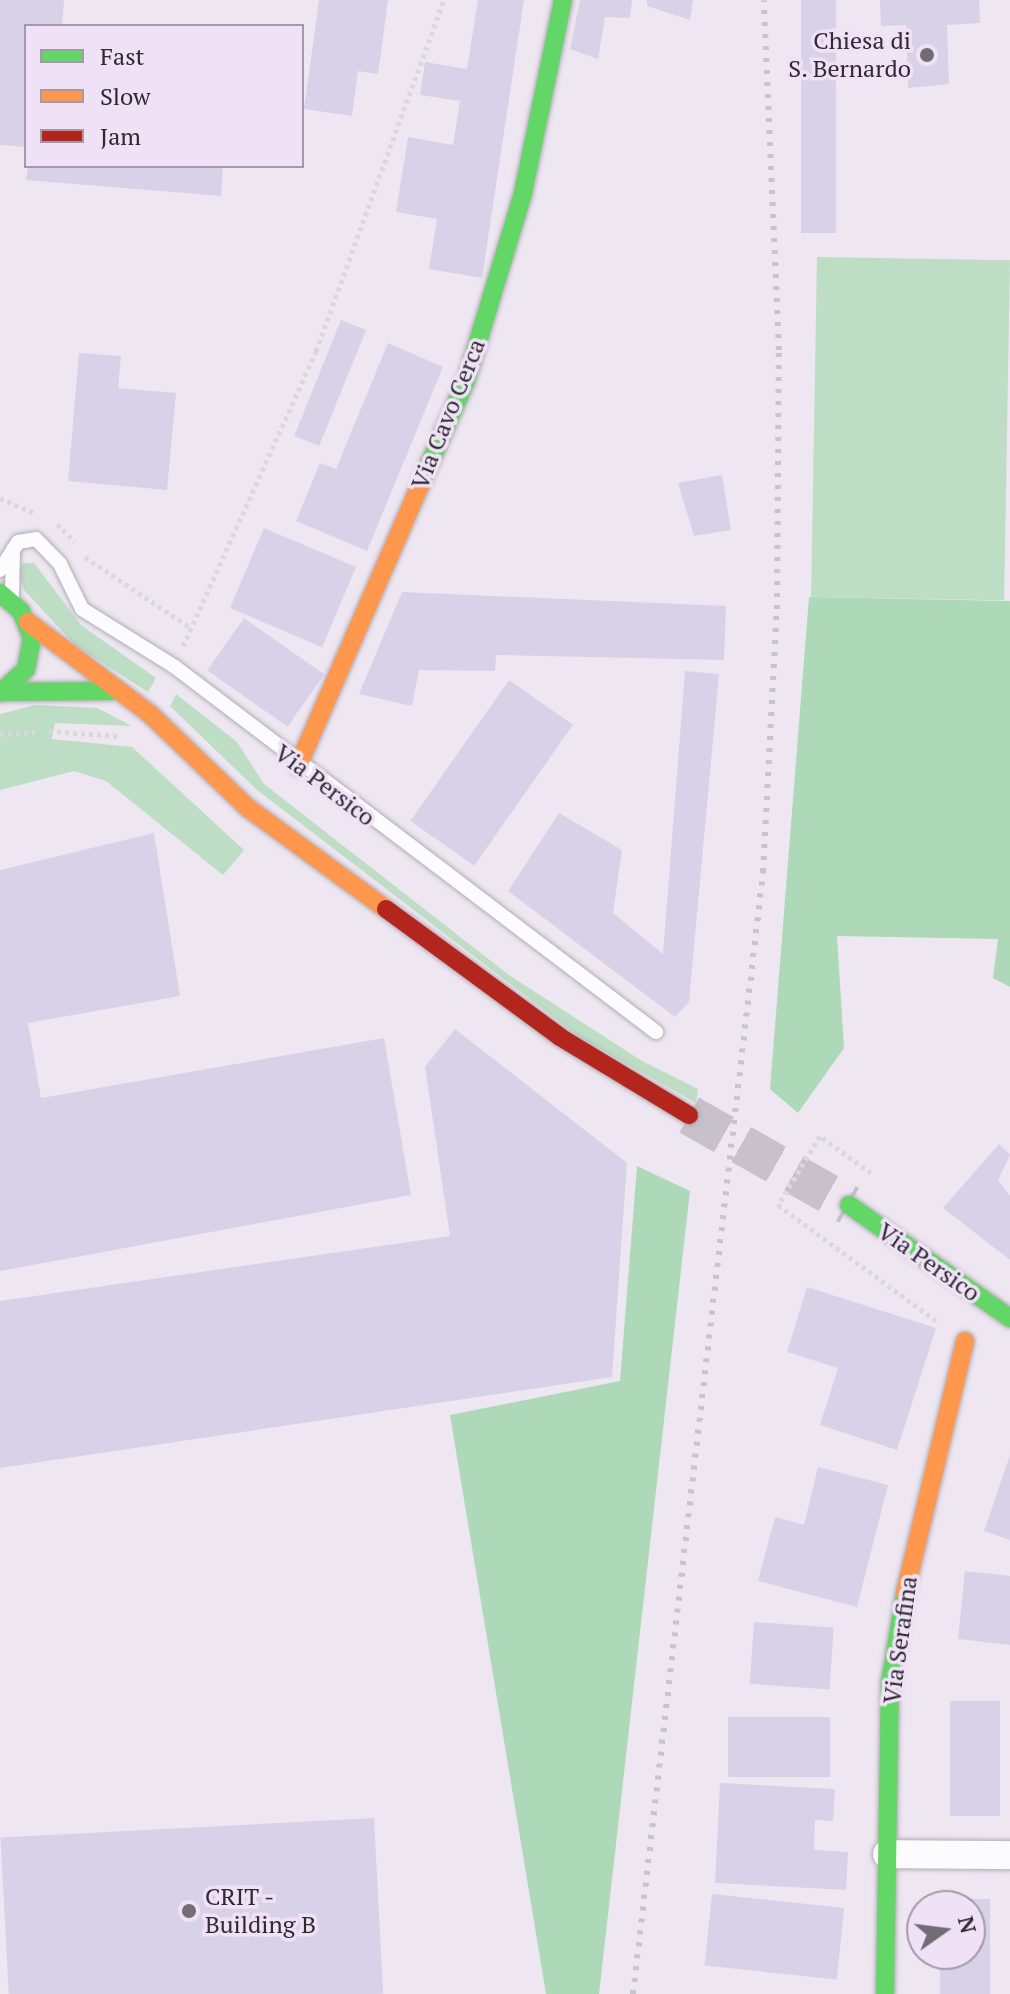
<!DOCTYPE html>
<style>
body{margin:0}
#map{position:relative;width:1010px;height:1994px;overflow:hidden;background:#eee7f2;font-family:"PT Serif",serif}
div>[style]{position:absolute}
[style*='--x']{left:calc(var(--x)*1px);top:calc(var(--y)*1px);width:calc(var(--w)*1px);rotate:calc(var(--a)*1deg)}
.green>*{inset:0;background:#beddc5;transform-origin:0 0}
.forest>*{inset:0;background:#add9b8}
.building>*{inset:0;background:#d7d2e8;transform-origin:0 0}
.secondary-tunnel>*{height:40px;margin-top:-20px;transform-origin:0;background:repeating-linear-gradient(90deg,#c8c1cc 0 40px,transparent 0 60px)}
.path>*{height:5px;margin-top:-2.5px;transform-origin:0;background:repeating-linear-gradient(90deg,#dad8db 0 4px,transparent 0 8px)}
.roads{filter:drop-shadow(0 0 2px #b2acb4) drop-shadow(0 0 2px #b2acb4)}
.lane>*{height:14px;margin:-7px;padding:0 7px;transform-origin:7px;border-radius:7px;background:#fcfbfd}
.street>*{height:28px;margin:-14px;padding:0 14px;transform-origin:14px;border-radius:14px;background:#fcfbfd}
.fast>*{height:18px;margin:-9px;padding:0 9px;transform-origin:9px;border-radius:9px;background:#63d668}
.slow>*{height:18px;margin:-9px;padding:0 9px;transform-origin:9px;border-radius:9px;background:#ff974d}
.jam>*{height:18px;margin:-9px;padding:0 9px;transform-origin:9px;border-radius:9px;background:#b3261e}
.rail>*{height:6px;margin-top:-3px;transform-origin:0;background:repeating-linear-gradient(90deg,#c7c5c8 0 4px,transparent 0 12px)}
.dots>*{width:22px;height:22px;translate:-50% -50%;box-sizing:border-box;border:4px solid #f0e2f6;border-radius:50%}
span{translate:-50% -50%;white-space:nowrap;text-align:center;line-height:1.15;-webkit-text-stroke:7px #f0e2f6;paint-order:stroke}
.poi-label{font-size:24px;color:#302b32}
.right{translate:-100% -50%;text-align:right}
.left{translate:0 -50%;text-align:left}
.street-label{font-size:24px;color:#302b32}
.legend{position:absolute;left:24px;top:24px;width:280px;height:144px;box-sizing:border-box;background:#f0e2f6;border:2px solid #a399a8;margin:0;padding:10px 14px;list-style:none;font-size:24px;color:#302b32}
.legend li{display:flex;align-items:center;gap:16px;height:40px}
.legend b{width:40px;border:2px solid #a399a8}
.north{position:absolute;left:906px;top:1890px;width:80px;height:80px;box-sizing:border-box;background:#f0e2f6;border:2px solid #a399a8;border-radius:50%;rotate:76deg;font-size:22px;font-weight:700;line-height:32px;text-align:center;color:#302b32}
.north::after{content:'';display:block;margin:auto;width:28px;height:36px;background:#726d75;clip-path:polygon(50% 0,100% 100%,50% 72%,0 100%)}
</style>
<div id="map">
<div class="green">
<i style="left:817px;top:257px;width:193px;height:340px;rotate:1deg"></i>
<i style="clip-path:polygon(23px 563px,34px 563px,81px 625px,156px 678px,148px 692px,76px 646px,24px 590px,18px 573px)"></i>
<i style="clip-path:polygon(176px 694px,237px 742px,264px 784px,509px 975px,642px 1061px,698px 1089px,696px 1103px,581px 1038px,257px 790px,170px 706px)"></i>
<i style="clip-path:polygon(35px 705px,97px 708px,132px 726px,55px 723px,52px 739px,132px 747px,244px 850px,223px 875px,106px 781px,74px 771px,0 790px,0 714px)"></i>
</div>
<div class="forest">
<i style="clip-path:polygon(809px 597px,1010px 601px,1010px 987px,993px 978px,998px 939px,837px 936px,844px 1048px,798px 1113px,770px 1089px)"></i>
<i style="clip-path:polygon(637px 1166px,690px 1191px,599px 1994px,546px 1994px,450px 1415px,620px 1381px)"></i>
</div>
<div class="building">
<i style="clip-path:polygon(0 0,64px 0,62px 26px,26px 26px,26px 147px,0 145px)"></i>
<i style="clip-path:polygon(319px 0,388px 0,378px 74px,358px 71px,352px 116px,304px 109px)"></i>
<i style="clip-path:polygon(478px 0,524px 0,482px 278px,429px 269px,437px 219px,396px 212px,408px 137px,453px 145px,460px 101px,420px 95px,425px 62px,467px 69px)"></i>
<i style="clip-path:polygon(580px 0,632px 0,630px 18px,605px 17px,598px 59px,570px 49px)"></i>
<i style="clip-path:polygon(647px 0,693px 0,690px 20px,647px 6px)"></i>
<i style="left:801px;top:0;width:35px;height:233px"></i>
<i style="clip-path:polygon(880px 0,979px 0,980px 23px,947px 25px,949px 84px,908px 88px,906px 25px,881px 26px)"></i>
<i style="clip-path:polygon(28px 166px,223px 166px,221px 196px,26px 180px)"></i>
<i style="left:341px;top:320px;width:27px;height:125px;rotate:22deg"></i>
<i style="clip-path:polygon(388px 343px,443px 367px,367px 551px,296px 521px,320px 463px,336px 469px)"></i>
<i style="clip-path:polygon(79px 353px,121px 356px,118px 388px,176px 393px,167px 490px,68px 481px)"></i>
<i style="clip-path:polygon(722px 475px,731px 530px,694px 536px,678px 483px)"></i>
<i style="left:264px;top:528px;width:100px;height:87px;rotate:23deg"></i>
<i style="clip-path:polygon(402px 592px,726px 606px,724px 660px,496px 655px,495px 671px,419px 670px,412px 706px,359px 694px)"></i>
<i style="left:244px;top:618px;width:98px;height:64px;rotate:35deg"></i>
<i style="clip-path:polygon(685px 671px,719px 674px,689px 1002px,675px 1017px,508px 891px,559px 813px,622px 850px,613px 913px,663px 954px)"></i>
<i style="left:509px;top:680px;width:78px;height:172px;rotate:35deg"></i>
<i style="clip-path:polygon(154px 833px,180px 996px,28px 1023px,41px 1098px,384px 1038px,411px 1195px,0 1271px,0 870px)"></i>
<i style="clip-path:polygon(455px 1029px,627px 1163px,612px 1377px,0 1468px,0 1301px,450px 1236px,425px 1067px)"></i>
<i style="clip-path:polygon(999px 1144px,1010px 1155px,998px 1180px,1010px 1196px,1010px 1260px,943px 1208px)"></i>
<i style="clip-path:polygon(807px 1287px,936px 1328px,897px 1450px,820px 1425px,838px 1368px,787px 1352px)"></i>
<i style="clip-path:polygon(1010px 1455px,1010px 1540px,984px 1531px)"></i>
<i style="clip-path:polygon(818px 1467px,888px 1485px,857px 1607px,758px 1581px,775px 1517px,804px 1525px)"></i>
<i style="clip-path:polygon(965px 1571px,1010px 1576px,1010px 1645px,958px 1639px)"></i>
<i style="left:754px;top:1622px;width:80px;height:62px;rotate:4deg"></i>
<i style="left:950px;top:1701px;width:50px;height:115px"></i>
<i style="left:728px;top:1717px;width:102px;height:60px"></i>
<i style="clip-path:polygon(720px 1783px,835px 1789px,833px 1821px,815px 1820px,814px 1850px,848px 1852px,846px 1890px,715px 1883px)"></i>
<i style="left:374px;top:1818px;width:176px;height:374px;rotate:87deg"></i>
<i style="left:712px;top:1894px;width:133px;height:72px;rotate:6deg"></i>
<i style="clip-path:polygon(941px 1899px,990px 1899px,990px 1994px,940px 1994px,940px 1954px,970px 1954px,970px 1906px,941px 1906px)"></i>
</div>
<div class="secondary-tunnel">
<i style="--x:689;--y:1115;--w:184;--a:29.4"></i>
</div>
<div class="path">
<i style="--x:0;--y:498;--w:37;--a:24"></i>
<i style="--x:57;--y:524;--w:25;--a:45"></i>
<i style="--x:85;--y:557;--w:128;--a:33.8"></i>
<i style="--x:183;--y:646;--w:324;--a:-65.7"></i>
<i style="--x:316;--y:351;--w:374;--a:-70"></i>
<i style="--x:49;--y:731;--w:70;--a:4.1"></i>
<i style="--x:0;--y:734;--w:35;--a:-3"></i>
<i style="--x:871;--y:1173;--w:63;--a:-144"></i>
<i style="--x:820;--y:1136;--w:81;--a:121.3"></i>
<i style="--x:778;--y:1205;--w:198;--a:36.2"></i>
</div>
<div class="roads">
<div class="lane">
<i style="--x:0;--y:570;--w:33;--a:-57"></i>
<i style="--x:18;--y:542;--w:18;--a:-9"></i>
<i style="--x:36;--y:539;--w:35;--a:46"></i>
<i style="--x:60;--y:564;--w:50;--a:63.9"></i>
<i style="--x:82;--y:609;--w:110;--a:31.9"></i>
<i style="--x:175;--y:667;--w:604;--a:37.19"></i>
<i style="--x:12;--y:596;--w:47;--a:-88.8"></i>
</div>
<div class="street">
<i style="--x:887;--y:1854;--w:123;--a:0.5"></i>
</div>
<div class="fast">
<i style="--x:422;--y:481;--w:109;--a:-66.3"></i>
<i style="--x:466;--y:381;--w:196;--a:-73.1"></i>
<i style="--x:523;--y:193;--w:197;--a:-78.3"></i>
<i style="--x:0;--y:593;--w:28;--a:41"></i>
<i style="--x:21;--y:611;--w:29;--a:68"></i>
<i style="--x:32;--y:638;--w:32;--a:101"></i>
<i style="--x:26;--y:669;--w:35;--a:137"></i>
<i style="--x:3;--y:692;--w:109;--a:-0.5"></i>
<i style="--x:849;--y:1205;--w:197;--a:35.1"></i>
<i style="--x:885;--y:1994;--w:311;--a:-89.1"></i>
<i style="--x:890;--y:1683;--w:91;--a:-80.5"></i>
</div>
<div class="slow">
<i style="--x:28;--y:622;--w:153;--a:37"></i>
<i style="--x:150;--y:714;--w:136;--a:43.8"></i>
<i style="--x:248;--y:808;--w:171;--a:36.2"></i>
<i style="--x:298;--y:766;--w:311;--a:-66.5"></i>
<i style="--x:905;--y:1593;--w:259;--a:-76.6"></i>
</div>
<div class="jam">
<i style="--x:386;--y:909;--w:216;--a:36.3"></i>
<i style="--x:560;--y:1037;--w:151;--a:31.2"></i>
</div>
</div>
<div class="rail">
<i style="--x:633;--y:1994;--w:1130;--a:-83.39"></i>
<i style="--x:763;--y:872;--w:263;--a:-87"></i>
<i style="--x:777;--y:609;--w:259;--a:-89.6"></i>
<i style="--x:779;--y:350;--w:350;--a:-92.5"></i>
</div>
<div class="dots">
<i style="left:927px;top:55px;background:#726d75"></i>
<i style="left:189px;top:1911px;background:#726d75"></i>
</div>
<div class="poi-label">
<span class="right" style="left:911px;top:55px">Chiesa di<br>S. Bernardo</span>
<span class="left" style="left:205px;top:1911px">CRIT -<br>Building B</span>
</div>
<div class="street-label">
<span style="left:448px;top:414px;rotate:-68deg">Via Cavo Cerca</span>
<span style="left:325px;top:785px;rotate:37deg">Via Persico</span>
<span style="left:929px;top:1262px;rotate:35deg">Via Persico</span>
<span style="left:900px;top:1640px;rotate:-82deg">Via Serafina</span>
</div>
<ul class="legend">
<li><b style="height:10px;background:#63d668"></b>Fast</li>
<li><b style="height:10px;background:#ff974d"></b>Slow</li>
<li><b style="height:10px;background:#b3261e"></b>Jam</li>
</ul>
<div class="north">N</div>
</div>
